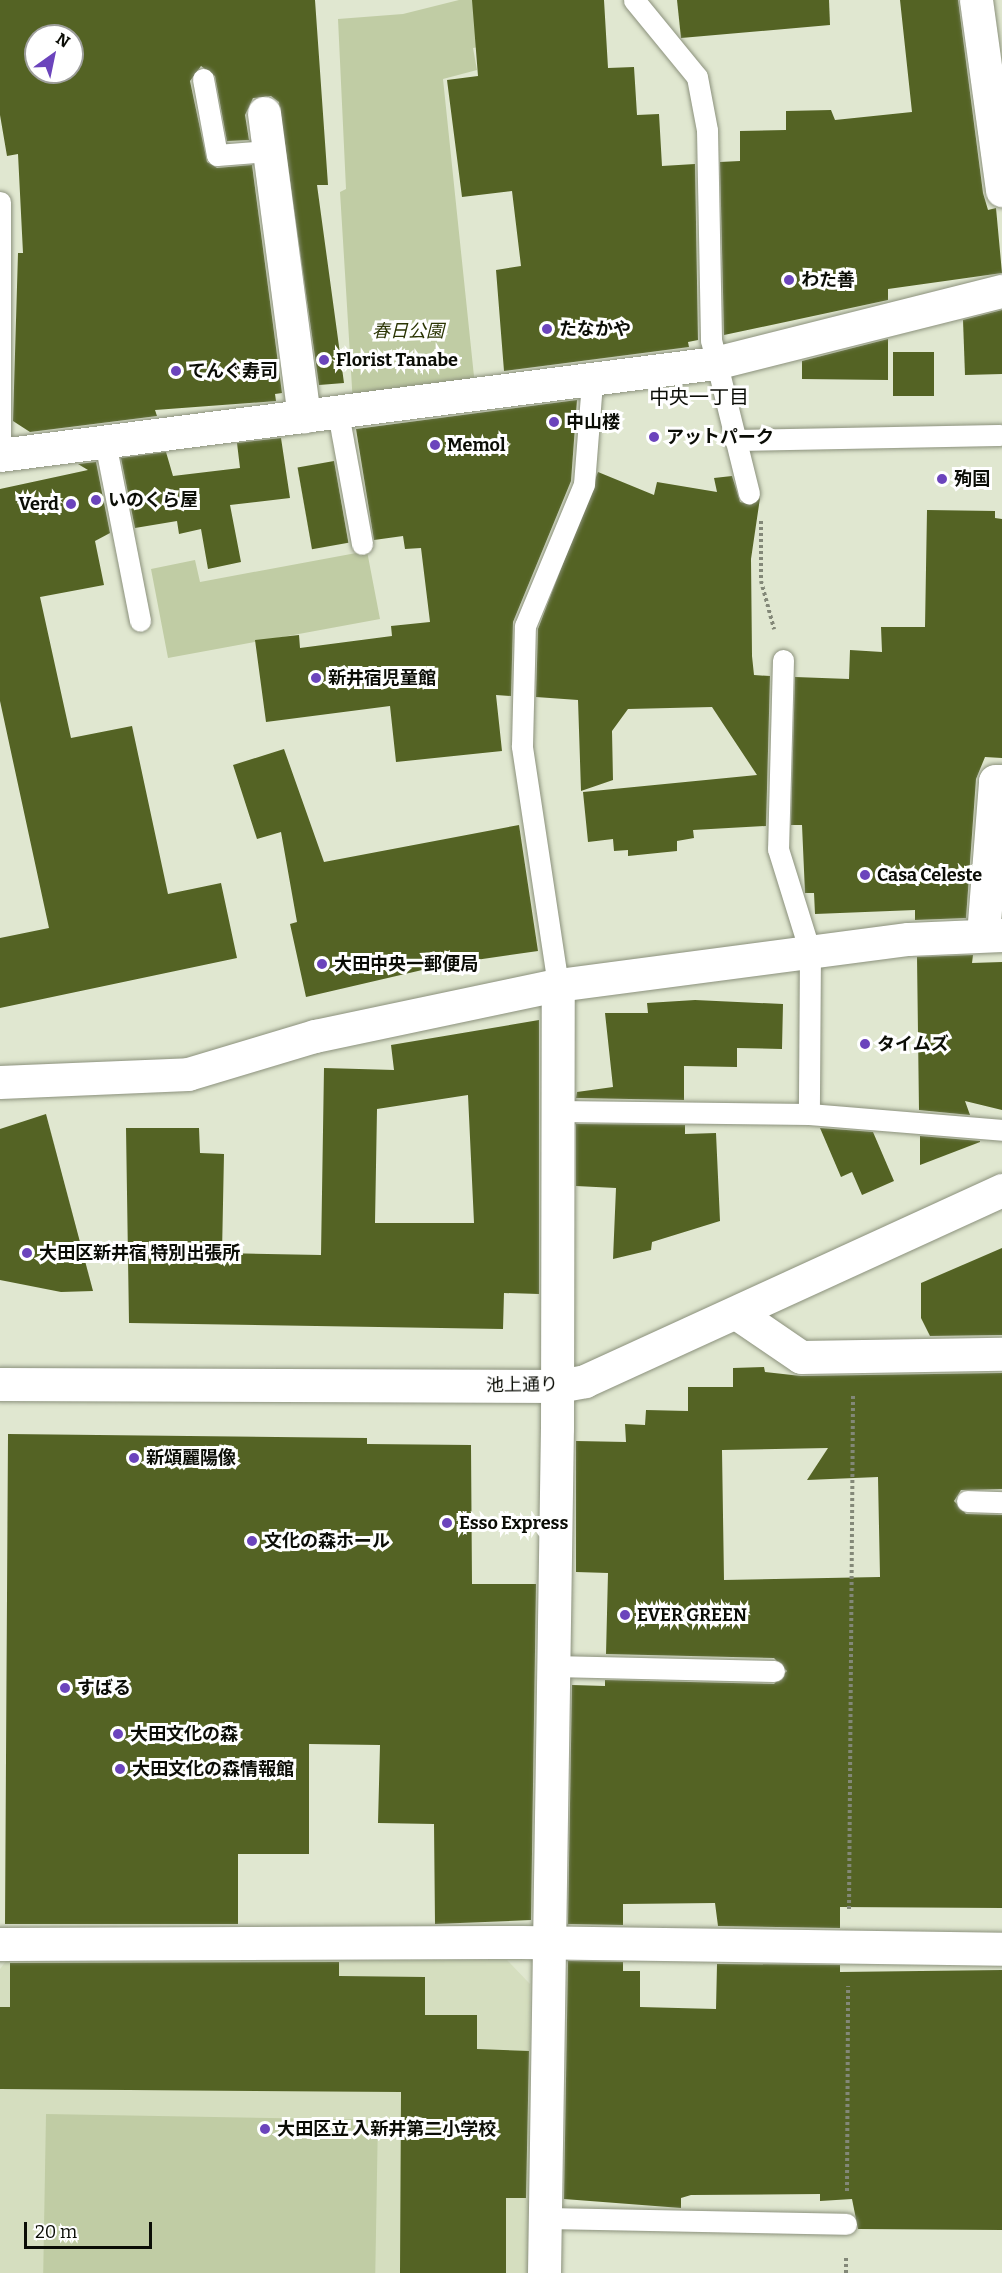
<!DOCTYPE html>
<meta charset="utf-8">
<style>
body{margin:0}
#map{position:relative;width:1002px;height:2273px;overflow:hidden;background:#e0e7d0;font-family:Bitter,"Noto Sans JP",serif}
div>[style]{position:absolute}
[style*='--x']{left:calc(var(--x)*1px);top:calc(var(--y)*1px);width:calc(var(--w)*1px);rotate:calc(var(--a)*1deg)}
.built>*{inset:0;background:#d5debf}
.green>*{inset:0;background:#c0cca4;transform-origin:0 0}
.building>*{inset:0;background:#546324;transform-origin:0 0}
.path>*{height:4px;margin-top:-2px;transform-origin:0;background:repeating-linear-gradient(90deg,#838878 0 3px,transparent 0 6px)}
.roads{filter:drop-shadow(0 0 2px #8b917c) drop-shadow(0 0 2px #8b917c)}
.service>*{height:21px;margin:-10.5px;padding:0 10.5px;transform-origin:10.5px;border-radius:10.5px;background:#fff}
.minor>*{height:33px;margin:-16.5px;padding:0 16.5px;transform-origin:16.5px;border-radius:16.5px;background:#fff}
.secondary>*{height:33px;margin:-16.5px;padding:0 16.5px;transform-origin:16.5px;border-radius:16.5px;background:#fff}
.dots>*{width:16px;height:16px;translate:-50% -50%;box-sizing:border-box;border:3px solid #fff;border-radius:50%}
span{translate:-50% -50%;white-space:nowrap;text-align:center;line-height:1.15;-webkit-text-stroke:6px #fff;paint-order:stroke}
.poi-label{font-size:18px;color:#0b0d06;font-weight:700}
.left{translate:0 -50%;text-align:left}
.right{translate:-100% -50%;text-align:right}
.park-label{font-size:18px;color:#2b3503;font-style:italic}
.street-label{font-size:18px;color:#0b0d06}
.neighbourhood-label{font-size:20px;color:#0b0d06}
.north{position:absolute;left:24px;top:24px;width:60px;height:60px;box-sizing:border-box;background:#fff;border:2px solid #9d9e9b;border-radius:50%;rotate:33deg;font-size:16px;font-weight:700;line-height:24px;text-align:center;color:#0b0d06}
.north::after{content:'';display:block;margin:auto;width:21px;height:27px;background:#6b44bc;clip-path:polygon(50% 0,100% 100%,50% 72%,0 100%)}
.scale{position:absolute;left:24px;top:2222px;width:128px;height:27px;box-sizing:border-box;border:3px solid #0b0d06;border-top:0;padding-left:8px;font-size:18px;line-height:21px;white-space:nowrap;color:#0b0d06;-webkit-text-stroke:4px #fff;paint-order:stroke}
</style>
<div id="map">
<div class="built">
<i style="clip-path:polygon(507px 1960px,530px 1984px,531px 2273px,0 2273px,0 1969px,6px 1961px)"></i>
</div>
<div class="green">
<i style="clip-path:polygon(459px 0,488px 0,510px 42px,473px 48px,477px 70px,443px 79px,475px 386px,353px 404px,340px 192px,346px 189px,338px 19px,403px 14px)"></i>
<i style="clip-path:polygon(367px 551px,380px 619px,168px 658px,151px 569px,195px 560px,200px 582px)"></i>
<i style="left:46px;top:2114px;width:332px;height:159px;rotate:1deg"></i>
</div>
<div class="building">
<i style="clip-path:polygon(evenodd,0 0,315px 0,328px 185px,317px 185px,344px 383px,319px 385px,279px 102px,271px 96px,253px 98px,245px 115px,249px 140px,227px 141px,215px 76px,201px 66px,190px 81px,207px 162px,217px 168px,252px 165px,282px 393px,275px 394px,276px 401px,155px 410px,157px 416px,30px 432px,13px 421px,18px 253px,23px 253px,18px 154px,7px 156px,0 115px,0 0,36px 36px,72px 36px,72px 72px,36px 72px,36px 36px)"></i>
<i style="clip-path:polygon(472px 0,604px 0,608px 68px,634px 67px,637px 115px,659px 114px,662px 166px,695px 164px,698px 340px,688px 342px,689px 347px,504px 371px,496px 270px,521px 266px,512px 191px,462px 197px,447px 80px,478px 76px)"></i>
<i style="clip-path:polygon(677px 0,829px 0,830px 25px,681px 38px)"></i>
<i style="clip-path:polygon(900px 0,958px 0,983px 193px,988px 210px,996px 208px,1002px 273px,888px 289px,888px 300px,724px 335px,720px 162px,740px 161px,740px 131px,786px 130px,786px 111px,831px 110px,835px 120px,912px 112px)"></i>
<i style="clip-path:polygon(1002px 310px,1002px 374px,965px 375px,963px 320px)"></i>
<i style="clip-path:polygon(888px 339px,888px 380px,802px 379px,802px 361px)"></i>
<i style="left:893px;top:352px;width:41px;height:44px"></i>
<i style="clip-path:polygon(577px 400px,571px 481px,513px 622px,511px 696px,496px 695px,502px 751px,396px 762px,390px 706px,266px 722px,255px 640px,299px 635px,300px 648px,392px 636px,391px 626px,430px 622px,421px 548px,405px 549px,403px 536px,374px 540px,356px 429px)"></i>
<i style="clip-path:polygon(281px 438px,290px 498px,230px 505px,241px 562px,208px 569px,201px 529px,179px 534px,177px 521px,135px 528px,121px 458px,166px 452px,173px 476px,240px 468px,237px 443px)"></i>
<i style="left:334px;top:461px;width:83px;height:37px;rotate:80deg"></i>
<i style="clip-path:polygon(96px 462px,110px 533px,95px 541px,104px 585px,40px 597px,71px 738px,132px 726px,168px 894px,221px 883px,237px 958px,0 1008px,0 938px,49px 928px,0 701px,0 489px,88px 470px,78px 464px)"></i>
<i style="clip-path:polygon(598px 472px,654px 495px,657px 482px,717px 492px,714px 478px,732px 476px,740px 502px,751px 505px,760px 498px,751px 559px,752px 656px,754px 675px,770px 676px,766px 826px,693px 830px,694px 838px,677px 841px,677px 851px,628px 856px,628px 850px,614px 851px,613px 839px,588px 842px,583px 792px,757px 775px,712px 707px,628px 709px,612px 731px,613px 780px,581px 791px,578px 700px,536px 697px,538px 629px)"></i>
<i style="clip-path:polygon(927px 510px,995px 511px,995px 518px,1002px 519px,1002px 758px,985px 757px,976px 779px,966px 918px,915px 920px,915px 910px,815px 914px,814px 893px,805px 893px,802px 825px,791px 825px,795px 677px,849px 679px,850px 650px,882px 652px,881px 627px,925px 627px)"></i>
<i style="clip-path:polygon(284px 749px,324px 862px,519px 825px,538px 951px,448px 964px,306px 997px,290px 924px,297px 922px,281px 832px,257px 839px,233px 765px)"></i>
<i style="clip-path:polygon(973px 955px,972px 963px,1002px 962px,1002px 1110px,965px 1101px,970px 1115px,919px 1110px,917px 957px)"></i>
<i style="clip-path:polygon(695px 1000px,783px 1004px,782px 1049px,737px 1048px,737px 1067px,684px 1066px,684px 1100px,576px 1098px,577px 1092px,613px 1087px,605px 1013px,648px 1013px,647px 1003px)"></i>
<i style="clip-path:polygon(evenodd,539px 1020px,539px 1294px,504px 1293px,503px 1329px,129px 1323px,126px 1128px,199px 1128px,200px 1153px,224px 1154px,222px 1253px,321px 1255px,324px 1068px,394px 1070px,391px 1045px,539px 1020px,468px 1095px,474px 1223px,375px 1223px,377px 1109px,468px 1095px)"></i>
<i style="clip-path:polygon(46px 1114px,93px 1291px,61px 1292px,0 1280px,0 1129px)"></i>
<i style="clip-path:polygon(576px 1124px,685px 1125px,685px 1134px,716px 1133px,720px 1221px,652px 1242px,651px 1250px,613px 1259px,616px 1188px,576px 1186px)"></i>
<i style="clip-path:polygon(820px 1128px,873px 1132px,894px 1181px,862px 1195px,852px 1172px,841px 1177px)"></i>
<i style="clip-path:polygon(920px 1136px,980px 1141px,980px 1142px,920px 1165px)"></i>
<i style="clip-path:polygon(1002px 1248px,1002px 1335px,930px 1336px,921px 1318px,921px 1283px)"></i>
<i style="clip-path:polygon(evenodd,764px 1367px,765px 1372px,801px 1376px,1002px 1373px,1002px 1489px,961px 1490px,954px 1501px,966px 1514px,1002px 1515px,1002px 1908px,840px 1907px,840px 1928px,718px 1926px,715px 1903px,623px 1904px,623px 1925px,568px 1924px,572px 1685px,605px 1686px,605px 1680px,774px 1684px,787px 1671px,774px 1658px,606px 1654px,608px 1573px,576px 1572px,576px 1441px,626px 1442px,625px 1424px,645px 1425px,646px 1410px,688px 1411px,688px 1387px,733px 1387px,733px 1368px,764px 1367px,828px 1448px,807px 1480px,878px 1477px,880px 1577px,724px 1580px,722px 1450px,828px 1448px)"></i>
<i style="clip-path:polygon(8px 1434px,367px 1438px,367px 1444px,471px 1445px,472px 1584px,536px 1584px,531px 1920px,435px 1924px,434px 1824px,378px 1823px,380px 1745px,309px 1744px,309px 1854px,238px 1854px,238px 1924px,5px 1924px)"></i>
<i style="clip-path:polygon(568px 1961px,623px 1962px,623px 1971px,640px 1971px,640px 2007px,716px 2009px,717px 1964px,840px 1965px,840px 1972px,1002px 1970px,1002px 2230px,858px 2229px,852px 2199px,820px 2201px,820px 2194px,691px 2195px,681px 2198px,681px 2208px,564px 2199px)"></i>
<i style="clip-path:polygon(339px 1962px,339px 1976px,425px 1977px,425px 2015px,477px 2015px,477px 2049px,529px 2051px,526px 2198px,506px 2198px,506px 2273px,400px 2273px,401px 2092px,0 2089px,0 2007px,10px 2007px,10px 1963px)"></i>
</div>
<div class="path">
<i style="--x:761;--y:521;--w:60;--a:90"></i>
<i style="--x:761;--y:581;--w:50;--a:74.8"></i>
<i style="--x:849;--y:1909;--w:514;--a:-89.55"></i>
<i style="--x:847;--y:2191;--w:205;--a:-89.7"></i>
<i style="--x:846;--y:2273;--w:17;--a:-90"></i>
</div>
<div class="roads">
<div class="service">
<i style="--x:634;--y:0;--w:99;--a:50.7"></i>
<i style="--x:697;--y:77;--w:54;--a:79.3"></i>
<i style="--x:707;--y:130;--w:210;--a:88.9"></i>
<i style="--x:711;--y:340;--w:158;--a:76.1"></i>
<i style="--x:203;--y:79;--w:77;--a:79.6"></i>
<i style="--x:217;--y:155;--w:51;--a:-4.5"></i>
<i style="--x:0;--y:202;--w:253;--a:90"></i>
<i style="--x:338;--y:413;--w:133;--a:79.6"></i>
<i style="--x:735;--y:440;--w:265;--a:-1.1"></i>
<i style="--x:105;--y:442;--w:182;--a:78.9"></i>
<i style="--x:783;--y:660;--w:189;--a:91.5"></i>
<i style="--x:778;--y:849;--w:108;--a:72.7"></i>
<i style="--x:810;--y:952;--w:162;--a:90.4"></i>
<i style="--x:558;--y:985;--w:242;--a:-98.6"></i>
<i style="--x:522;--y:746;--w:120;--a:-88.6"></i>
<i style="--x:525;--y:626;--w:154;--a:-67.4"></i>
<i style="--x:584;--y:484;--w:102;--a:-85.5"></i>
<i style="--x:558;--y:1111;--w:251;--a:0.7"></i>
<i style="--x:809;--y:1114;--w:194;--a:4.7"></i>
<i style="--x:967;--y:1501;--w:35;--a:2"></i>
<i style="--x:552;--y:1666;--w:222;--a:1.3"></i>
<i style="--x:544;--y:2218;--w:302;--a:1.1"></i>
</div>
<div class="minor">
<i style="--x:976;--y:0;--w:192;--a:82.2"></i>
<i style="--x:264;--y:113;--w:306;--a:82.5"></i>
<i style="--x:0;--y:455;--w:721;--a:-7.33"></i>
<i style="--x:715;--y:363;--w:296;--a:-14.1"></i>
<i style="--x:983;--y:935;--w:154;--a:-85.5"></i>
<i style="--x:995;--y:781;--w:7;--a:0"></i>
<i style="--x:0;--y:1082;--w:188;--a:-2.4"></i>
<i style="--x:188;--y:1074;--w:133;--a:-16.7"></i>
<i style="--x:315;--y:1036;--w:248;--a:-11.9"></i>
<i style="--x:558;--y:985;--w:353;--a:-7.5"></i>
<i style="--x:908;--y:939;--w:94;--a:-2.4"></i>
<i style="--x:738;--y:1314;--w:76;--a:34.3"></i>
<i style="--x:801;--y:1357;--w:201;--a:-0.9"></i>
<i style="--x:0;--y:1944;--w:521;--a:-0.22"></i>
<i style="--x:521;--y:1942;--w:481;--a:0.8"></i>
<i style="--x:544;--y:2273;--w:845;--a:-89.12"></i>
<i style="--x:557;--y:1428;--w:443;--a:-89.9"></i>
</div>
<div class="secondary">
<i style="--x:0;--y:1384;--w:558;--a:0.21"></i>
<i style="--x:558;--y:1386;--w:27;--a:-10"></i>
<i style="--x:585;--y:1381;--w:459;--a:-24.6"></i>
</div>
</div>
<div class="dots">
<i style="left:789px;top:280px;background:#6b44bc"></i>
<i style="left:547px;top:329px;background:#6b44bc"></i>
<i style="left:324px;top:360px;background:#6b44bc"></i>
<i style="left:176px;top:371px;background:#6b44bc"></i>
<i style="left:554px;top:422px;background:#6b44bc"></i>
<i style="left:654px;top:437px;background:#6b44bc"></i>
<i style="left:435px;top:445px;background:#6b44bc"></i>
<i style="left:942px;top:479px;background:#6b44bc"></i>
<i style="left:96px;top:500px;background:#6b44bc"></i>
<i style="left:71px;top:504px;background:#6b44bc"></i>
<i style="left:316px;top:678px;background:#6b44bc"></i>
<i style="left:865px;top:875px;background:#6b44bc"></i>
<i style="left:322px;top:964px;background:#6b44bc"></i>
<i style="left:865px;top:1044px;background:#6b44bc"></i>
<i style="left:27px;top:1253px;background:#6b44bc"></i>
<i style="left:134px;top:1458px;background:#6b44bc"></i>
<i style="left:447px;top:1523px;background:#6b44bc"></i>
<i style="left:252px;top:1541px;background:#6b44bc"></i>
<i style="left:625px;top:1615px;background:#6b44bc"></i>
<i style="left:65px;top:1688px;background:#6b44bc"></i>
<i style="left:118px;top:1734px;background:#6b44bc"></i>
<i style="left:120px;top:1769px;background:#6b44bc"></i>
<i style="left:265px;top:2129px;background:#6b44bc"></i>
</div>
<div class="poi-label">
<span class="left" style="left:801px;top:280px">わた善</span>
<span class="left" style="left:559px;top:329px">たなかや</span>
<span class="left" style="left:336px;top:360px">Florist Tanabe</span>
<span class="left" style="left:188px;top:371px">てんぐ寿司</span>
<span class="left" style="left:566px;top:422px">中山楼</span>
<span class="left" style="left:666px;top:437px">アットパーク</span>
<span class="left" style="left:447px;top:445px">Memol</span>
<span class="left" style="left:954px;top:479px">殉国</span>
<span class="left" style="left:108px;top:500px">いのくら屋</span>
<span class="right" style="left:59px;top:504px">Verd</span>
<span class="left" style="left:328px;top:678px">新井宿児童館</span>
<span class="left" style="left:877px;top:875px">Casa Celeste</span>
<span class="left" style="left:334px;top:964px">大田中央一郵便局</span>
<span class="left" style="left:877px;top:1044px">タイムズ</span>
<span class="left" style="left:39px;top:1253px">大田区新井宿 特別出張所</span>
<span class="left" style="left:146px;top:1458px">新頌麗陽像</span>
<span class="left" style="left:459px;top:1523px">Esso Express</span>
<span class="left" style="left:264px;top:1541px">文化の森ホール</span>
<span class="left" style="left:637px;top:1615px">EVER GREEN</span>
<span class="left" style="left:77px;top:1688px">すばる</span>
<span class="left" style="left:130px;top:1734px">大田文化の森</span>
<span class="left" style="left:132px;top:1769px">大田文化の森情報館</span>
<span class="left" style="left:277px;top:2129px">大田区立 入新井第二小学校</span>
</div>
<div class="park-label">
<span style="left:408px;top:331px">春日公園</span>
</div>
<div class="street-label">
<span style="left:522px;top:1385px;rotate:-1deg">池上通り</span>
</div>
<div class="neighbourhood-label">
<span style="left:699px;top:397px">中央一丁目</span>
</div>
<div class="north">N</div>
<div class="scale">20 m</div>
</div>
